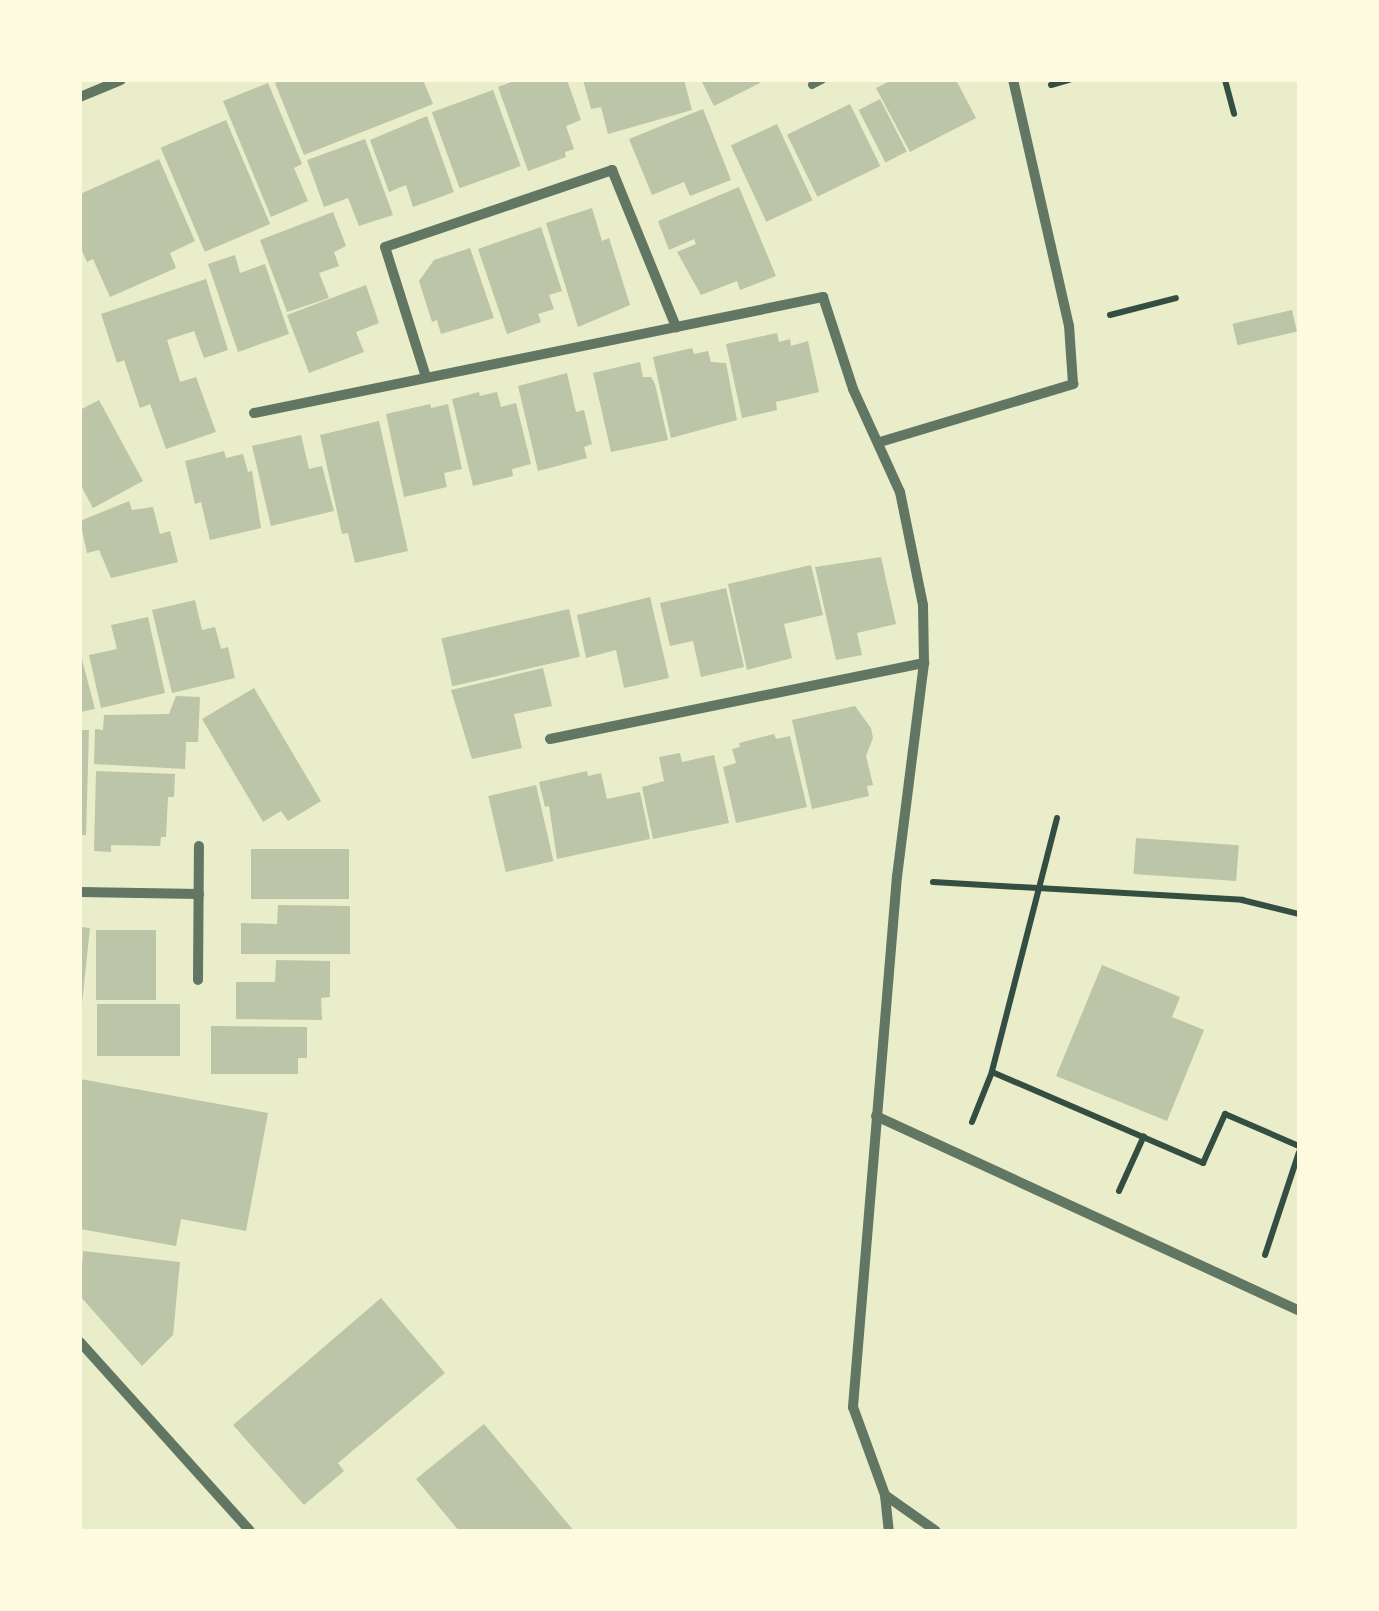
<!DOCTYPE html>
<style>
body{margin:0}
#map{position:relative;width:1379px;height:1611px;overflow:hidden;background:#e9edc9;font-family:Raleway,sans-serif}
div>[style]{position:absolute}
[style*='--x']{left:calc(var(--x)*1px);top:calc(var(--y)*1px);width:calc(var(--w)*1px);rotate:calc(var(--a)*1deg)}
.building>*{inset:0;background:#bcc5a7;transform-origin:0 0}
.path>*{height:6px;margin:-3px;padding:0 3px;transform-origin:3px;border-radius:3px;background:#344e41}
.service>*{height:8px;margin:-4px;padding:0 4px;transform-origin:4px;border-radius:4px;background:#617663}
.minor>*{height:10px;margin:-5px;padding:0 5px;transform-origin:5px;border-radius:5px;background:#617663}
span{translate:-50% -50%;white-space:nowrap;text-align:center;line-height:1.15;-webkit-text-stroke:8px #fefae0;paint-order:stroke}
.frame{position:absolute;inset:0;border:82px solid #fefae0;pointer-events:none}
</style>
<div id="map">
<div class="building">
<i style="clip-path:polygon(283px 80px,423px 80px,433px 104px,304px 155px,275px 83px)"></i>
<i style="clip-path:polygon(517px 80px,567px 80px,581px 120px,566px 126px,574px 149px,565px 152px,566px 157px,528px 171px,498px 87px)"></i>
<i style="clip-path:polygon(583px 80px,684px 80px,692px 110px,608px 134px,601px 107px,591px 109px)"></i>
<i style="clip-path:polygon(701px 80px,758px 80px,760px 83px,714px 106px)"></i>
<i style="clip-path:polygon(892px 80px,956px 80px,976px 118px,910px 152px,876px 88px)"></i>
<i style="clip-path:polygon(268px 83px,302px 164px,294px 168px,308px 201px,271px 217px,223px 101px)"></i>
<i style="left:493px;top:90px;width:81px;height:65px;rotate:70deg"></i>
<i style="left:880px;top:99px;width:59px;height:24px;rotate:63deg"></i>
<i style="left:850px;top:104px;width:69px;height:70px;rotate:64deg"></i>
<i style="clip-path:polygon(703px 109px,731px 180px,690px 196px,684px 182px,652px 195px,629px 139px)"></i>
<i style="clip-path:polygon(427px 116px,454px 192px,413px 207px,406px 185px,389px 192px,370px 140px)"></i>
<i style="left:226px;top:120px;width:113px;height:71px;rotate:67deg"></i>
<i style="left:777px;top:124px;width:84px;height:51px;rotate:65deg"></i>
<i style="clip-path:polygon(365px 139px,393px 215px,359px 226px,348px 198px,324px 207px,307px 160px)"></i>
<i style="clip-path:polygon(159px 159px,195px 241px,170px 253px,176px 268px,110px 297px,93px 259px,87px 262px,80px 246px,80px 194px)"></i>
<i style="clip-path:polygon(739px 187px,776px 276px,740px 290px,737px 281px,701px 295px,677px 252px,696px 244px,694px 239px,669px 250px,658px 221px)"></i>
<i style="clip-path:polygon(592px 208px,602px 241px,609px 238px,630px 305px,578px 327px,546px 223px)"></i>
<i style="clip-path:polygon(333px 212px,346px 246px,334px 252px,339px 266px,319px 273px,329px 298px,287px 312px,260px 240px)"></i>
<i style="clip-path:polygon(541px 227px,562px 291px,549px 295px,554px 309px,538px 314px,541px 322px,507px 334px,478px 249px)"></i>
<i style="clip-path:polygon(470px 248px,494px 318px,441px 334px,437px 320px,432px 322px,419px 281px,434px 260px)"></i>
<i style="clip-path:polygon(235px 255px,240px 273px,265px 264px,289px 334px,238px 352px,208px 264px)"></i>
<i style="clip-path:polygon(206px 279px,228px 350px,204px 358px,194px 331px,167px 340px,180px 382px,196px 377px,216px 432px,166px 449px,150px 404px,140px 408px,124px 360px,117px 363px,101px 314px)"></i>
<i style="clip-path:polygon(366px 285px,379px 323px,356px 332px,364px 352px,309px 373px,287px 315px)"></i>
<i style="left:1292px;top:310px;width:22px;height:61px;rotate:77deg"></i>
<i style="clip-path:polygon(777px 333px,779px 342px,790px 339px,791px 346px,808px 341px,819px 392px,776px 402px,777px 410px,742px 418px,726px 344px)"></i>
<i style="clip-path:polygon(692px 348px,694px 354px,708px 351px,711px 362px,726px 363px,737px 420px,671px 438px,653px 357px)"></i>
<i style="clip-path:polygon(640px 362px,643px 377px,651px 377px,655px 384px,668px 440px,611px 452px,593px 373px)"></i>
<i style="clip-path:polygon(567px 373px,576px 412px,584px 410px,592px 444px,584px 447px,587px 458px,538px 471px,518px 386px)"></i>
<i style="clip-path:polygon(479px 392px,480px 396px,497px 392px,501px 407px,516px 403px,531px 464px,512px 469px,513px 476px,473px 486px,452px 399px)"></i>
<i style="clip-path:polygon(99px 400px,143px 481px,93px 508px,80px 484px,80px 410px)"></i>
<i style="clip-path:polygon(430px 404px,431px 408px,448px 404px,462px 469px,444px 473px,447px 487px,404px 497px,386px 414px)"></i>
<i style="clip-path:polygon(379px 421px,408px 551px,355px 563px,348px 533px,342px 534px,320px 435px)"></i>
<i style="clip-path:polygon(301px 435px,309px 469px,322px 466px,334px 511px,271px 526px,252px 446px)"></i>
<i style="clip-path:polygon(224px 451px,226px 458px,243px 454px,248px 472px,252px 471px,261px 528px,210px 540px,201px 502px,195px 504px,185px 461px)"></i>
<i style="clip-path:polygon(129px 501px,132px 510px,153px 507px,160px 534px,170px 531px,178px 562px,111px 578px,99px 550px,87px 553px,80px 521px)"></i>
<i style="clip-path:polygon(881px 557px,896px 624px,857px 633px,862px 655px,836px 660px,815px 567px)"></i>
<i style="clip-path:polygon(811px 565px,823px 615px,784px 624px,792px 658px,747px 670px,728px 584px)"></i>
<i style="clip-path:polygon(726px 588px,744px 667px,701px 677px,693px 641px,670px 646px,660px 603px)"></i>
<i style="clip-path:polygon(650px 597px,669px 678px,624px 688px,616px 650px,586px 658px,577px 615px)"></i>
<i style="clip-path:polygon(195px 600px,202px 630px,215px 627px,221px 649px,228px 647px,235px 678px,172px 693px,152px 610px)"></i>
<i style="left:569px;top:609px;width:49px;height:131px;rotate:77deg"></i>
<i style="clip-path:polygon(148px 617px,165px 693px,101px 708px,89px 655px,117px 649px,111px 625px)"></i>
<i style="clip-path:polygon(80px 652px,95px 709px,80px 712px)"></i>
<i style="clip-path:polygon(543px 668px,552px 706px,514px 714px,522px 748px,472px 759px,451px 690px)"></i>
<i style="clip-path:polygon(254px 688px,321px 801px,288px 821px,281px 811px,263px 822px,202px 719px)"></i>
<i style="clip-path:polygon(176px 696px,200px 697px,198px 742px,186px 742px,185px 769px,94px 764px,95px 729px,103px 730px,104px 715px,169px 714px)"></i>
<i style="clip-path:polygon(855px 706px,871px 728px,873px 738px,866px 756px,873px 785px,867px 786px,869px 796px,812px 809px,792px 720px)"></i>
<i style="clip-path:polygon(80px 730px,89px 730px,86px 835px,80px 835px)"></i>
<i style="clip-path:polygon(774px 734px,776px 739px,790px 736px,807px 807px,736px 823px,723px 767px,736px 763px,732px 749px,740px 747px,739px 743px)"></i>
<i style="clip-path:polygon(680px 753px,682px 762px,714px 755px,729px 823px,653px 839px,642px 787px,664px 781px,659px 757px)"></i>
<i style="clip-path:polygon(96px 771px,175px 774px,174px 797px,168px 797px,166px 837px,161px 837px,160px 846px,111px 845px,111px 852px,94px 851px)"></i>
<i style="clip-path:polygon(587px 771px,588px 776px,601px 773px,607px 799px,640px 792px,650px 839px,557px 859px,549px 806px,545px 807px,539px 782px)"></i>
<i style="left:536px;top:785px;width:78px;height:49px;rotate:77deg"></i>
<i style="left:1136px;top:838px;width:103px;height:36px;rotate:4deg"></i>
<i style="left:251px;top:849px;width:98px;height:50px"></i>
<i style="clip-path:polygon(278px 905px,350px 906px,350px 954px,241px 954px,241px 923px,277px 924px)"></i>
<i style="left:80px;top:927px;width:10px;height:123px;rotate:6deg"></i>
<i style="left:96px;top:930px;width:60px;height:70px"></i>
<i style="clip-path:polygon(276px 960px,330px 961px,330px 997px,321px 998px,322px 1020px,236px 1019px,236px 982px,275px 982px)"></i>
<i style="clip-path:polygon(1102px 965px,1180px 997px,1172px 1017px,1204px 1030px,1167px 1121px,1056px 1076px)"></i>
<i style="left:97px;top:1004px;width:83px;height:52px"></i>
<i style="clip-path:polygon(211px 1026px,307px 1027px,307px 1058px,298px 1058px,298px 1074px,211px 1074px)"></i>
<i style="clip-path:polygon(80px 1079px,268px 1113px,246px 1231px,181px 1219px,176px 1246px,80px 1229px)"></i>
<i style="clip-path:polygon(83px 1251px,180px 1262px,173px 1335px,142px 1366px,80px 1296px)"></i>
<i style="clip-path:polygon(381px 1298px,445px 1373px,338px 1463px,344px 1471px,304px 1505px,233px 1425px)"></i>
<i style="clip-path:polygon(484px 1424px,574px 1531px,459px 1531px,416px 1479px)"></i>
</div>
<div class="path">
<i style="--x:1225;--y:80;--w:35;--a:75"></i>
<i style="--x:1051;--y:85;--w:19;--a:-16"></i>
<i style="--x:1110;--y:315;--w:68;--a:-14.4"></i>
<i style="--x:1057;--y:818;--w:262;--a:104.4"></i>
<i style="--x:992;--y:1072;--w:230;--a:23.3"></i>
<i style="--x:1203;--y:1163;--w:54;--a:-65.8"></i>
<i style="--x:1225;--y:1114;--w:81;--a:23.4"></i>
<i style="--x:933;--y:882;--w:310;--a:3.3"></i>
<i style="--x:1242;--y:900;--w:59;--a:13.8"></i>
<i style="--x:972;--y:1122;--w:54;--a:-68.2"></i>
<i style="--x:1119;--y:1191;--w:60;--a:-65.6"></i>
<i style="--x:1265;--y:1255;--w:108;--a:-71.7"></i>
</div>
<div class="service">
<i style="--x:812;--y:85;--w:11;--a:-27"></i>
</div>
<div class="minor">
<i style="--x:80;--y:97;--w:44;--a:-22.5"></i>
<i style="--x:426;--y:377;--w:136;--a:-107.5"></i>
<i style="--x:385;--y:247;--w:240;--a:-18.7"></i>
<i style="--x:612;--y:170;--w:170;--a:67.8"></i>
<i style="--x:254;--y:413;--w:581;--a:-11.52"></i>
<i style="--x:823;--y:297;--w:97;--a:71.9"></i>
<i style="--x:853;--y:389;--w:113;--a:65.5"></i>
<i style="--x:900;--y:492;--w:115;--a:78.5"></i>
<i style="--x:923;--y:605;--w:58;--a:89"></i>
<i style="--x:924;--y:663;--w:215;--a:97.2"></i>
<i style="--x:897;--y:876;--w:533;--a:94.74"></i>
<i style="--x:853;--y:1407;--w:94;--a:70"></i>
<i style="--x:885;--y:1495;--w:36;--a:84"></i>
<i style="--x:880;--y:442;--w:202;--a:-16.7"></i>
<i style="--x:1073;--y:384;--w:58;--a:-93.9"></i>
<i style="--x:1069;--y:326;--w:252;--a:-102.8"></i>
<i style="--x:550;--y:739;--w:382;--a:-11.5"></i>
<i style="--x:80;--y:892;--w:119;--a:1"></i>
<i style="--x:198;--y:980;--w:134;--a:-89.6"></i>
<i style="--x:876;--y:1116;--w:466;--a:24.7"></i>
<i style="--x:80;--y:1342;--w:254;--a:48"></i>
<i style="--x:885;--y:1495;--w:62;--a:35.2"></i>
</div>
<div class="frame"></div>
</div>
